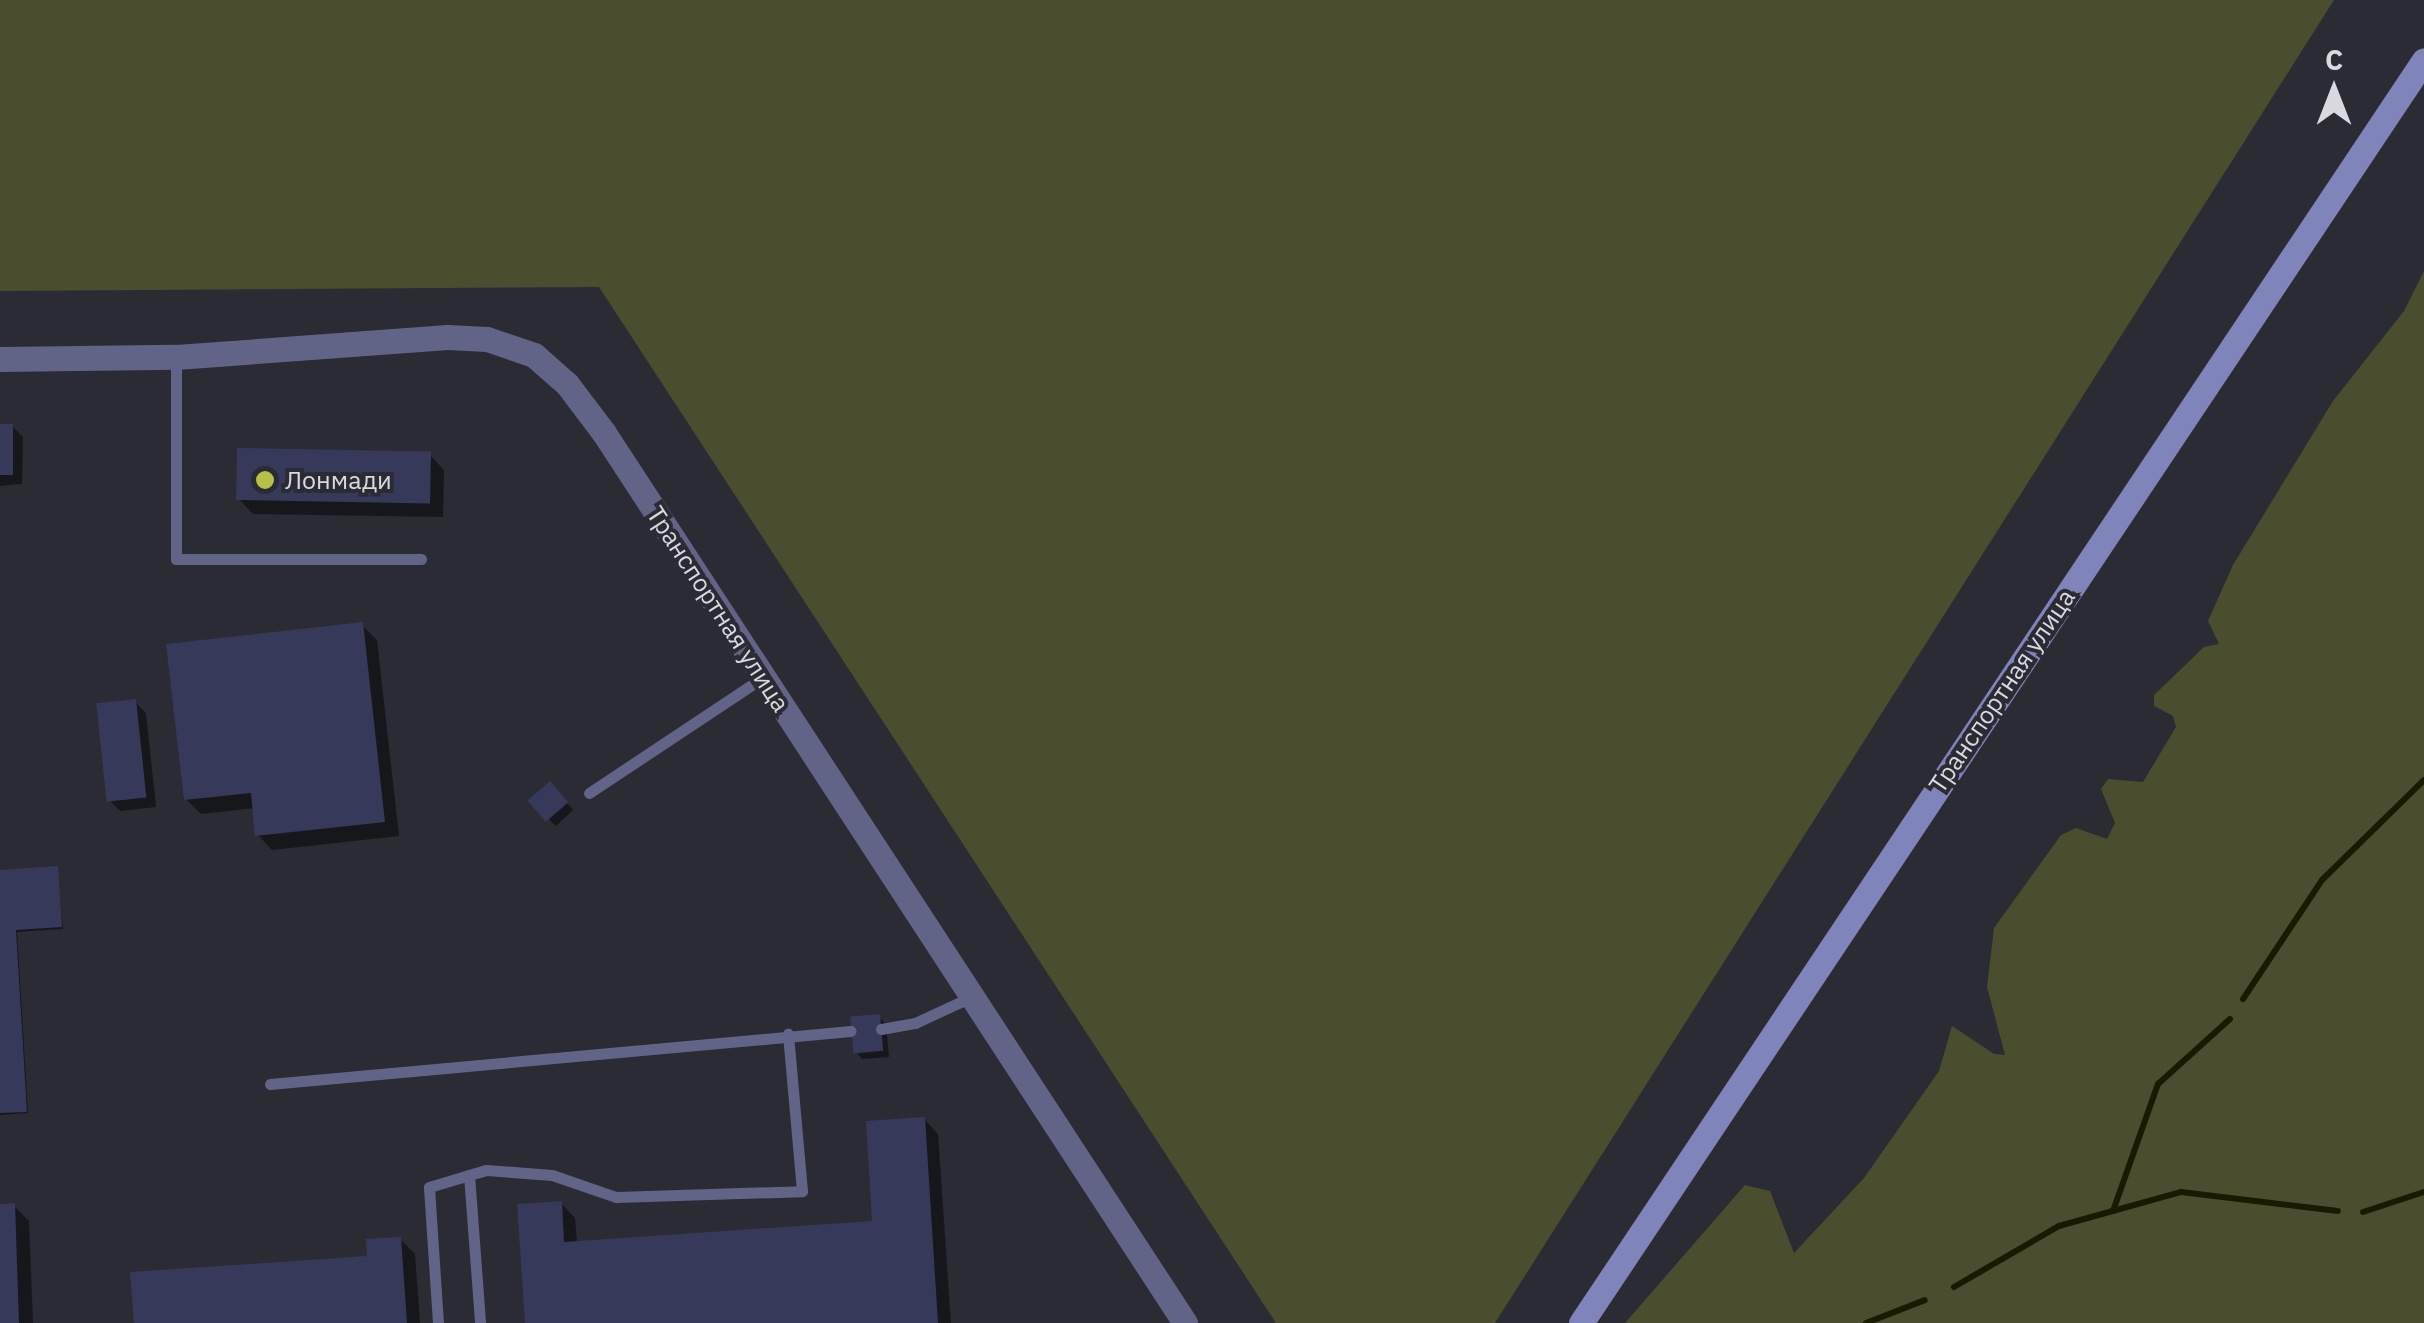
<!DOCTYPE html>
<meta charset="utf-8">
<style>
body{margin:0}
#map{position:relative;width:2424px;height:1323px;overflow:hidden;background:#2a2b33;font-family:"IBM Plex Sans",sans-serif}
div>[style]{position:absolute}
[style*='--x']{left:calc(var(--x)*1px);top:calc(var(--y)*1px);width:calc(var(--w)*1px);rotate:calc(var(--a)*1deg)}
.green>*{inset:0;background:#4a4e2f}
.shadow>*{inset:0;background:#0007;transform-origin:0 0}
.stream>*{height:6px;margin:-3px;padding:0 3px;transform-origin:3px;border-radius:3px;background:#191b01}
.building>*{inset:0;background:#37395b;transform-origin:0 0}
.service>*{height:11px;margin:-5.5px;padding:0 5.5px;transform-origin:5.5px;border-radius:5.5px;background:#616486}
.tertiary>*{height:25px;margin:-12.5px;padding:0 12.5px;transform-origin:12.5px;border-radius:12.5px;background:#616486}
.secondary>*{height:25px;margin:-12.5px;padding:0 12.5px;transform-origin:12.5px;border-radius:12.5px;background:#7f84ba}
.dots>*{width:28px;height:28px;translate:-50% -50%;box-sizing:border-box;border:5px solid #2a2b33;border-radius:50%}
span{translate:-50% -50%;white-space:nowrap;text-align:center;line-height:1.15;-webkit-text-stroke:8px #2a2b33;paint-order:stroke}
.poi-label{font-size:25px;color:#d9d9df}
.left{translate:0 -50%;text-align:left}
.street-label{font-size:25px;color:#d9d9df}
.north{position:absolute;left:2284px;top:40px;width:100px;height:100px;-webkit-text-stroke:8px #2a2b33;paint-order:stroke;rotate:0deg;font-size:28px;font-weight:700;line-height:40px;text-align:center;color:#d9d9df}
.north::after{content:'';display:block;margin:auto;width:35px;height:45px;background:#d9d9df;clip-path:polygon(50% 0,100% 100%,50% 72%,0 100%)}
</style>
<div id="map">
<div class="green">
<i style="clip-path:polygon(0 0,2334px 0,1495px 1323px,1276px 1323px,599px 287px,0 291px)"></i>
<i style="clip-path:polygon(2424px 271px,2424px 1323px,1625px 1323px,1745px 1185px,1770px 1191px,1794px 1253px,1864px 1178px,1939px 1071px,1952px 1026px,1994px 1054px,2005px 1055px,1987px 987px,1994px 928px,2061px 835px,2076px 828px,2107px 839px,2115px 823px,2101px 789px,2108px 779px,2143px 782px,2176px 727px,2173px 716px,2154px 706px,2154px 695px,2204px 647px,2219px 644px,2208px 621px,2233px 565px,2333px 401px,2404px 311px)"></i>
</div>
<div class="shadow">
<i style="clip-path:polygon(0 426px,12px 426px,23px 437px,22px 484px,0 486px)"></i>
<i style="clip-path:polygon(430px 455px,444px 470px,443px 517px,253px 514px,239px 499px)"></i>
<i style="clip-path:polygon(362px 625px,377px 640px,399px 836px,272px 850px,258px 835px,255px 808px,201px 814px,186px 799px)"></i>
<i style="clip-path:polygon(135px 702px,146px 713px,156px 807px,120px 811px,109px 800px)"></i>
<i style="left:550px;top:785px;width:34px;height:24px;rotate:47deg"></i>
<i style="clip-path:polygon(57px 869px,63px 929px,17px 932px,28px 1113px,0 1115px,0 872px)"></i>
<i style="clip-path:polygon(879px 1017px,886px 1024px,889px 1057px,862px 1059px,856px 1052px)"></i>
<i style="clip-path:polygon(924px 1119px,938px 1134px,951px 1323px,527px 1323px,561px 1203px,575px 1218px,577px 1243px,875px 1223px)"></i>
<i style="clip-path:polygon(0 1206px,14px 1206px,29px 1221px,33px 1323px,0 1323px)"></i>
<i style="clip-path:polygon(400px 1239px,415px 1254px,420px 1323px,136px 1323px,370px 1258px)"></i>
</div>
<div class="stream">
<i style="--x:2243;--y:999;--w:143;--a:-56.4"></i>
<i style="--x:2322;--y:880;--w:143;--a:-44.4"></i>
<i style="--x:2113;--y:1211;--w:135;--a:-70.5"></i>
<i style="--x:2158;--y:1084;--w:97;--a:-42.1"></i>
<i style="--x:2363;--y:1212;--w:64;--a:-18.2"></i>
<i style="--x:1954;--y:1287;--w:121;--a:-30.2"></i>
<i style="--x:2059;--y:1226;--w:127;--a:-15.6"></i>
<i style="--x:2181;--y:1192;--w:158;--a:6.9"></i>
<i style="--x:1866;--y:1323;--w:63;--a:-21.3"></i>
</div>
<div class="building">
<i style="left:0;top:424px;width:13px;height:51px"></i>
<i style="left:237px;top:448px;width:194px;height:52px;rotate:1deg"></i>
<i style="clip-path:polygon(363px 622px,385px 822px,255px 836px,251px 793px,184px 800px,166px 644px)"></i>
<i style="left:136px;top:699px;width:99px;height:40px;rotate:84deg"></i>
<i style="left:550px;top:781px;width:28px;height:30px;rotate:49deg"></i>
<i style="clip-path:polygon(58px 866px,62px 927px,16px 930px,27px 1112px,0 1113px,0 870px)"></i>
<i style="left:880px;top:1014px;width:37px;height:30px;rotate:85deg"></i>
<i style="clip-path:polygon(925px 1117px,938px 1323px,525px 1323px,517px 1204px,562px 1201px,564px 1242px,872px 1221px,866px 1121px)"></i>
<i style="clip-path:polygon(15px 1203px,19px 1323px,0 1323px,0 1204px)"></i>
<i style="clip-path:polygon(401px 1237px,407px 1323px,134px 1323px,130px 1272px,367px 1256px,366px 1239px)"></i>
</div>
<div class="service">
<i style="--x:176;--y:357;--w:202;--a:90"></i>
<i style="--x:176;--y:559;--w:245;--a:0"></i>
<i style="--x:589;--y:793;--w:208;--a:-33.6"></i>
<i style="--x:881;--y:1029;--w:35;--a:-10"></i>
<i style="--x:915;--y:1023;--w:62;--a:-24.9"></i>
<i style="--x:270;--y:1084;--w:583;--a:-5.21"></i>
<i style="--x:469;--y:1175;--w:148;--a:85.7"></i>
<i style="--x:438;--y:1323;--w:136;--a:-93.8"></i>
<i style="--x:429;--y:1187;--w:59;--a:-16.6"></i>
<i style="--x:486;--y:1170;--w:66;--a:4.3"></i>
<i style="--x:552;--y:1175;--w:68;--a:19"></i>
<i style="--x:616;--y:1197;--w:186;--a:-1.8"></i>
<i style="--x:802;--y:1191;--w:158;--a:-95.1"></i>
</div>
<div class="tertiary">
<i style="--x:0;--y:359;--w:176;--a:-0.7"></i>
<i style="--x:176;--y:357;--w:272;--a:-4.2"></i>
<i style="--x:447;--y:337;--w:40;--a:2.9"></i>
<i style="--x:487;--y:339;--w:50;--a:18.8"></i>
<i style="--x:534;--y:355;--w:44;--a:41.3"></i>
<i style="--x:567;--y:384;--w:61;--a:52.9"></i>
<i style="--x:604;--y:433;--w:1063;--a:56.86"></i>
</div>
<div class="secondary">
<i style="--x:1581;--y:1323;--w:1518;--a:-56.28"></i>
</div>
<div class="dots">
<i style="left:265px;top:480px;background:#b6c149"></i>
</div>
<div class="poi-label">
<span class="left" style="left:285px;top:480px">Лонмади</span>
</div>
<div class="street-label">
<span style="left:718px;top:609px;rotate:57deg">Транспортная улица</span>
<span style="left:2002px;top:691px;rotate:-56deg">Транспортная улица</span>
</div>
<div class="north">С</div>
</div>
